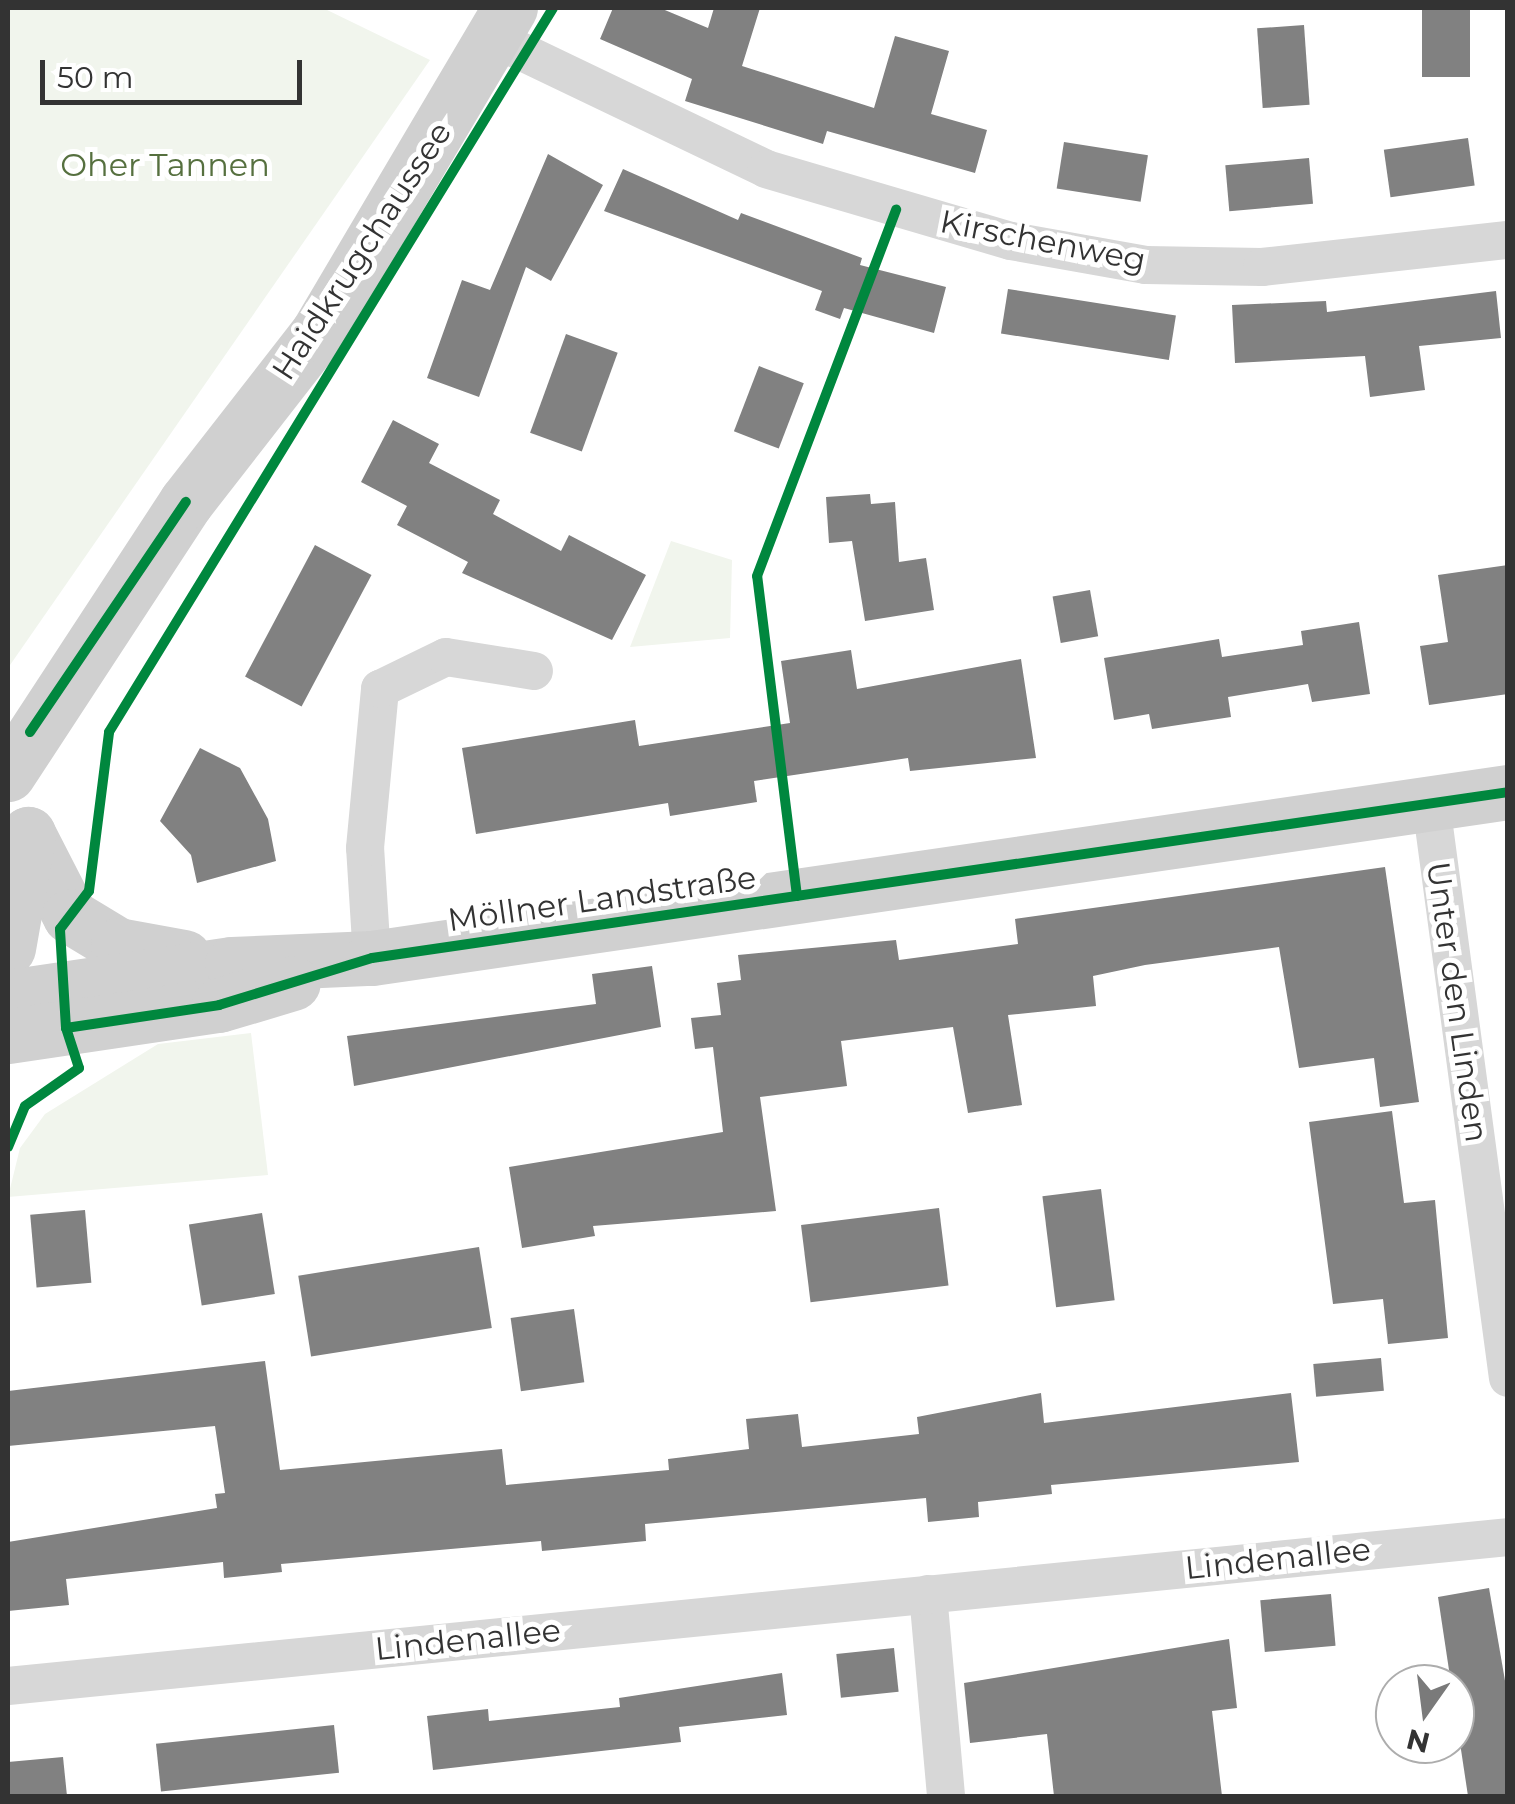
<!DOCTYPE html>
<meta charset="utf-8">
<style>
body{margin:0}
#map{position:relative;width:1515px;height:1804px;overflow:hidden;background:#fff;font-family:Montserrat,sans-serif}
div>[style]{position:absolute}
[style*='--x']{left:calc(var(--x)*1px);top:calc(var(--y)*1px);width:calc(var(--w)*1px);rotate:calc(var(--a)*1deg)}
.green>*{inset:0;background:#f1f5ed}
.building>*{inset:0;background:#818181;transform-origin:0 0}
.minor>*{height:38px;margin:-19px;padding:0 19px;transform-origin:19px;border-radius:19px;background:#d7d7d7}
.secondary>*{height:55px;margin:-27.5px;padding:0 27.5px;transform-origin:27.5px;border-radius:27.5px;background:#d0d0d0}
.cycleway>*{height:10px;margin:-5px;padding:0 5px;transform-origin:5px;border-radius:5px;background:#00873e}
span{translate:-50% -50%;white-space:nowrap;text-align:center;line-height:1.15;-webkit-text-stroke:10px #fff;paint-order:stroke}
.park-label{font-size:32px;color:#56703f}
.street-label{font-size:32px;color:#333}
.frame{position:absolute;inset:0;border:10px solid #333;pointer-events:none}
.north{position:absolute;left:1375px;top:1664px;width:100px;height:100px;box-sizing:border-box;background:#fff;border:2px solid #adadad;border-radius:50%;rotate:194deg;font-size:28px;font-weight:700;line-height:40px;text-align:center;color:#333}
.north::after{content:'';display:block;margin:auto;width:35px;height:45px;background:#7a7a7a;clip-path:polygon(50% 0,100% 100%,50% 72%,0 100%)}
.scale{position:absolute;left:40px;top:60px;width:262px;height:45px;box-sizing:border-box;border:5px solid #333;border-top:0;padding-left:12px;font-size:30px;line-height:35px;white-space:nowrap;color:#333;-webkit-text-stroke:8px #fff;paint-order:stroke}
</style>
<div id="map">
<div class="green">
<i style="clip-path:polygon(8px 8px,323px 8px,430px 60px,8px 668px)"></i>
<i style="clip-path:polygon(671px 541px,732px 560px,730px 638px,630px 647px)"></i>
<i style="clip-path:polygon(251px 1033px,268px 1175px,8px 1197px,20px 1148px,45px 1114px,158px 1044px)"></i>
</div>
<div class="building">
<i style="clip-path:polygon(613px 8px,660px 8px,708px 28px,714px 8px,760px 8px,742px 66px,874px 108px,895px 36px,949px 51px,931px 114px,987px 130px,975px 173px,827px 131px,823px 144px,685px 101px,692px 79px,600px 39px)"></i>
<i style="left:1422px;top:8px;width:48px;height:69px"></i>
<i style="left:1304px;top:25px;width:80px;height:47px;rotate:86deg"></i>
<i style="left:1468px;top:138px;width:48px;height:85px;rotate:82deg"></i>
<i style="left:1064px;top:142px;width:85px;height:47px;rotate:9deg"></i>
<i style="clip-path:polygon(548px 154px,603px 185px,551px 281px,526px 267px,479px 397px,427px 378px,462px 280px,490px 290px)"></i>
<i style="left:1309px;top:158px;width:46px;height:84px;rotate:85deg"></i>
<i style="clip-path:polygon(623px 169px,738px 220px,741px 213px,862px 258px,860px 265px,946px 287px,934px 333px,844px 308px,840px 319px,815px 310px,822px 291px,604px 211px)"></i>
<i style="left:1008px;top:289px;width:170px;height:45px;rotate:9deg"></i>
<i style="clip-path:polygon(1496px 291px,1501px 338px,1419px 346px,1425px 390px,1370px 397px,1365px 356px,1235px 363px,1232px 305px,1326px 301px,1327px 312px)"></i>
<i style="left:566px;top:334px;width:55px;height:105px;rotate:20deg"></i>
<i style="left:759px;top:366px;width:48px;height:70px;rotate:21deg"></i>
<i style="clip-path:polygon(393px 420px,439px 444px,429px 463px,500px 500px,493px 514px,561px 551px,569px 535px,646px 575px,612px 640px,462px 573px,468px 562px,397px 525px,407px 506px,361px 482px)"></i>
<i style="clip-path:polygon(870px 494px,871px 504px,895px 502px,899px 562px,926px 558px,934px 610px,865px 621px,852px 541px,829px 543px,826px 497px)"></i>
<i style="left:315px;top:545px;width:64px;height:149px;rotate:28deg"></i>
<i style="clip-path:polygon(1508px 565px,1508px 694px,1429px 705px,1420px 646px,1448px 642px,1438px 575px)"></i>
<i style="left:1090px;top:590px;width:47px;height:38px;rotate:80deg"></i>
<i style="clip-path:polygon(1359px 622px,1370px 694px,1312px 702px,1308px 684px,1228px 697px,1231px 717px,1152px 729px,1149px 714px,1114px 720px,1104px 658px,1219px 639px,1222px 657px,1303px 645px,1301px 631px)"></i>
<i style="clip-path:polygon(851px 650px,857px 689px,1021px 659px,1036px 758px,910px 771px,908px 758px,754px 781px,757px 802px,670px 816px,668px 803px,476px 834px,462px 748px,635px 720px,639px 746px,790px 723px,781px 661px)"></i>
<i style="clip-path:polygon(200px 748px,240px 768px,268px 819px,276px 861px,197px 883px,191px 855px,160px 821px)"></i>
<i style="clip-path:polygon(1385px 867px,1419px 1102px,1380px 1107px,1374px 1058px,1299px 1068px,1279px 947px,1145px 965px,1093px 976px,1096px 1006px,1008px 1015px,1022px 1105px,968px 1113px,953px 1027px,841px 1041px,847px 1086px,760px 1097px,776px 1211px,593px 1226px,595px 1236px,522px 1248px,509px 1167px,723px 1132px,713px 1047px,695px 1049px,691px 1018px,721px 1015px,717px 983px,741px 980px,738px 955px,896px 940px,899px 960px,1018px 944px,1015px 919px)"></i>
<i style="clip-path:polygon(652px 966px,661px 1027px,354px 1086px,347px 1036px,596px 1004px,592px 974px)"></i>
<i style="clip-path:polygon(1392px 1111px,1404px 1203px,1435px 1200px,1448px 1338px,1388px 1344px,1383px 1299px,1333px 1304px,1309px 1122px)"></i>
<i style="left:1101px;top:1189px;width:112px;height:59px;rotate:83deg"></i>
<i style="left:939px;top:1208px;width:78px;height:139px;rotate:83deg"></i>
<i style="left:85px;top:1210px;width:73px;height:55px;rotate:85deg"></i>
<i style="left:262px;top:1213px;width:82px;height:74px;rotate:81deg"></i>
<i style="left:479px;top:1247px;width:82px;height:183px;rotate:81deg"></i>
<i style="left:574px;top:1309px;width:74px;height:64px;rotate:82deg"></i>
<i style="left:1381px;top:1358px;width:33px;height:68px;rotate:85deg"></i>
<i style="clip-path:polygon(265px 1361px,280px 1470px,502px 1449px,506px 1485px,669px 1470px,668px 1459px,749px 1449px,746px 1419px,798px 1414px,802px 1447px,919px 1434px,917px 1417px,1041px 1393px,1044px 1423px,1291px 1393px,1299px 1462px,1051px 1485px,1052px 1494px,978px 1502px,979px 1517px,928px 1522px,926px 1498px,645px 1524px,646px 1541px,542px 1551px,541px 1541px,281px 1564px,282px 1572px,224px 1578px,223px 1562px,66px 1579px,69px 1605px,8px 1611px,8px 1542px,217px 1508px,215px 1494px,225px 1493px,215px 1426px,8px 1446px,8px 1391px)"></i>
<i style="clip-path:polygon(1489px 1588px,1508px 1698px,1508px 1796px,1468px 1796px,1438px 1597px)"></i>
<i style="left:1331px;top:1594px;width:52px;height:71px;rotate:85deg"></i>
<i style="clip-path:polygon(1229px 1639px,1237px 1708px,1212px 1711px,1222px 1796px,1054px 1796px,1047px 1734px,970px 1743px,964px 1683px)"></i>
<i style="left:894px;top:1648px;width:44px;height:58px;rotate:84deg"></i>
<i style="clip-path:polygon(782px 1673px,787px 1715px,679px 1727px,681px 1742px,433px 1770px,427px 1716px,488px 1709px,489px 1721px,620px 1707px,619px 1698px)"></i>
<i style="left:334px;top:1725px;width:48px;height:179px;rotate:84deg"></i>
<i style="clip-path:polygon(63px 1757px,67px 1796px,8px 1796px,8px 1762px)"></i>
</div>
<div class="minor">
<i style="--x:493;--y:38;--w:303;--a:25.6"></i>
<i style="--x:766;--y:169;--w:255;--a:16.4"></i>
<i style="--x:1011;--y:241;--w:137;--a:10.1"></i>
<i style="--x:1146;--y:265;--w:116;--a:1"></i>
<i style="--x:1262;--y:267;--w:247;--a:-6.3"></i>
<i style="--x:1431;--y:804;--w:579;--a:82.36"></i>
<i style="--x:372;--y:958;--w:110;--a:-93.6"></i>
<i style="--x:365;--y:848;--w:160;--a:-84.6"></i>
<i style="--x:380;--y:689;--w:73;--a:-25.9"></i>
<i style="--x:446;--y:657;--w:89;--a:9"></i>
<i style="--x:928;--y:1594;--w:203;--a:84.9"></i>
<i style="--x:8;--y:1686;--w:1507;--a:-5.67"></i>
</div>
<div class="secondary">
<i style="--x:8;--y:774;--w:325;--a:-56.8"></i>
<i style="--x:186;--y:502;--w:213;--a:-52.1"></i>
<i style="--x:317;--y:334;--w:379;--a:-59.4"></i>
<i style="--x:28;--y:834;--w:92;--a:62.9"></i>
<i style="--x:70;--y:916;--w:56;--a:31.1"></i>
<i style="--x:118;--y:945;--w:67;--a:10.3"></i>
<i style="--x:8;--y:948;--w:116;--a:-80"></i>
<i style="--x:8;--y:997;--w:226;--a:-8.4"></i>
<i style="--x:232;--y:964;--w:140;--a:-2.5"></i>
<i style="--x:372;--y:958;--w:1148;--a:-8.31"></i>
<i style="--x:8;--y:1036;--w:213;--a:-8.4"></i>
<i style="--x:219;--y:1005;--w:77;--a:-16.6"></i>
</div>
<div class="cycleway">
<i style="--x:30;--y:732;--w:278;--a:-55.9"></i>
<i style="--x:797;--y:896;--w:322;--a:-97.1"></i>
<i style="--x:757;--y:576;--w:392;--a:-69.2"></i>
<i style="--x:66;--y:1028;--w:155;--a:-8.5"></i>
<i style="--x:219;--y:1005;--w:160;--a:-17.1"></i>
<i style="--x:372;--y:958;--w:1148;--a:-8.31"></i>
<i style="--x:8;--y:1147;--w:44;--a:-67.5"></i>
<i style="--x:25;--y:1106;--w:66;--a:-35.1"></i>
<i style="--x:79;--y:1068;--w:42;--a:-108"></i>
<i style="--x:66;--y:1028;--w:99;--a:-93.5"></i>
<i style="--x:60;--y:929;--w:48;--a:-52.7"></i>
<i style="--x:89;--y:891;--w:160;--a:-82.8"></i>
<i style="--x:109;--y:732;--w:849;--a:-58.48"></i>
</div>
<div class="park-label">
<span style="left:165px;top:165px">Oher Tannen</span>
</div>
<div class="street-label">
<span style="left:1043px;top:241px;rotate:11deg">Kirschenweg</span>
<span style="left:362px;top:251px;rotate:-57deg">Haidkrugchaussee</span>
<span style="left:602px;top:899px;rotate:-8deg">Möllner Landstraße</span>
<span style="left:1457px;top:1002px;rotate:82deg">Unter den Linden</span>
<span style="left:1278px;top:1559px;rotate:-6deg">Lindenallee</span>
<span style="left:468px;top:1640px;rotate:-6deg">Lindenallee</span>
</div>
<div class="frame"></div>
<div class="north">N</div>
<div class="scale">50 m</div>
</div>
